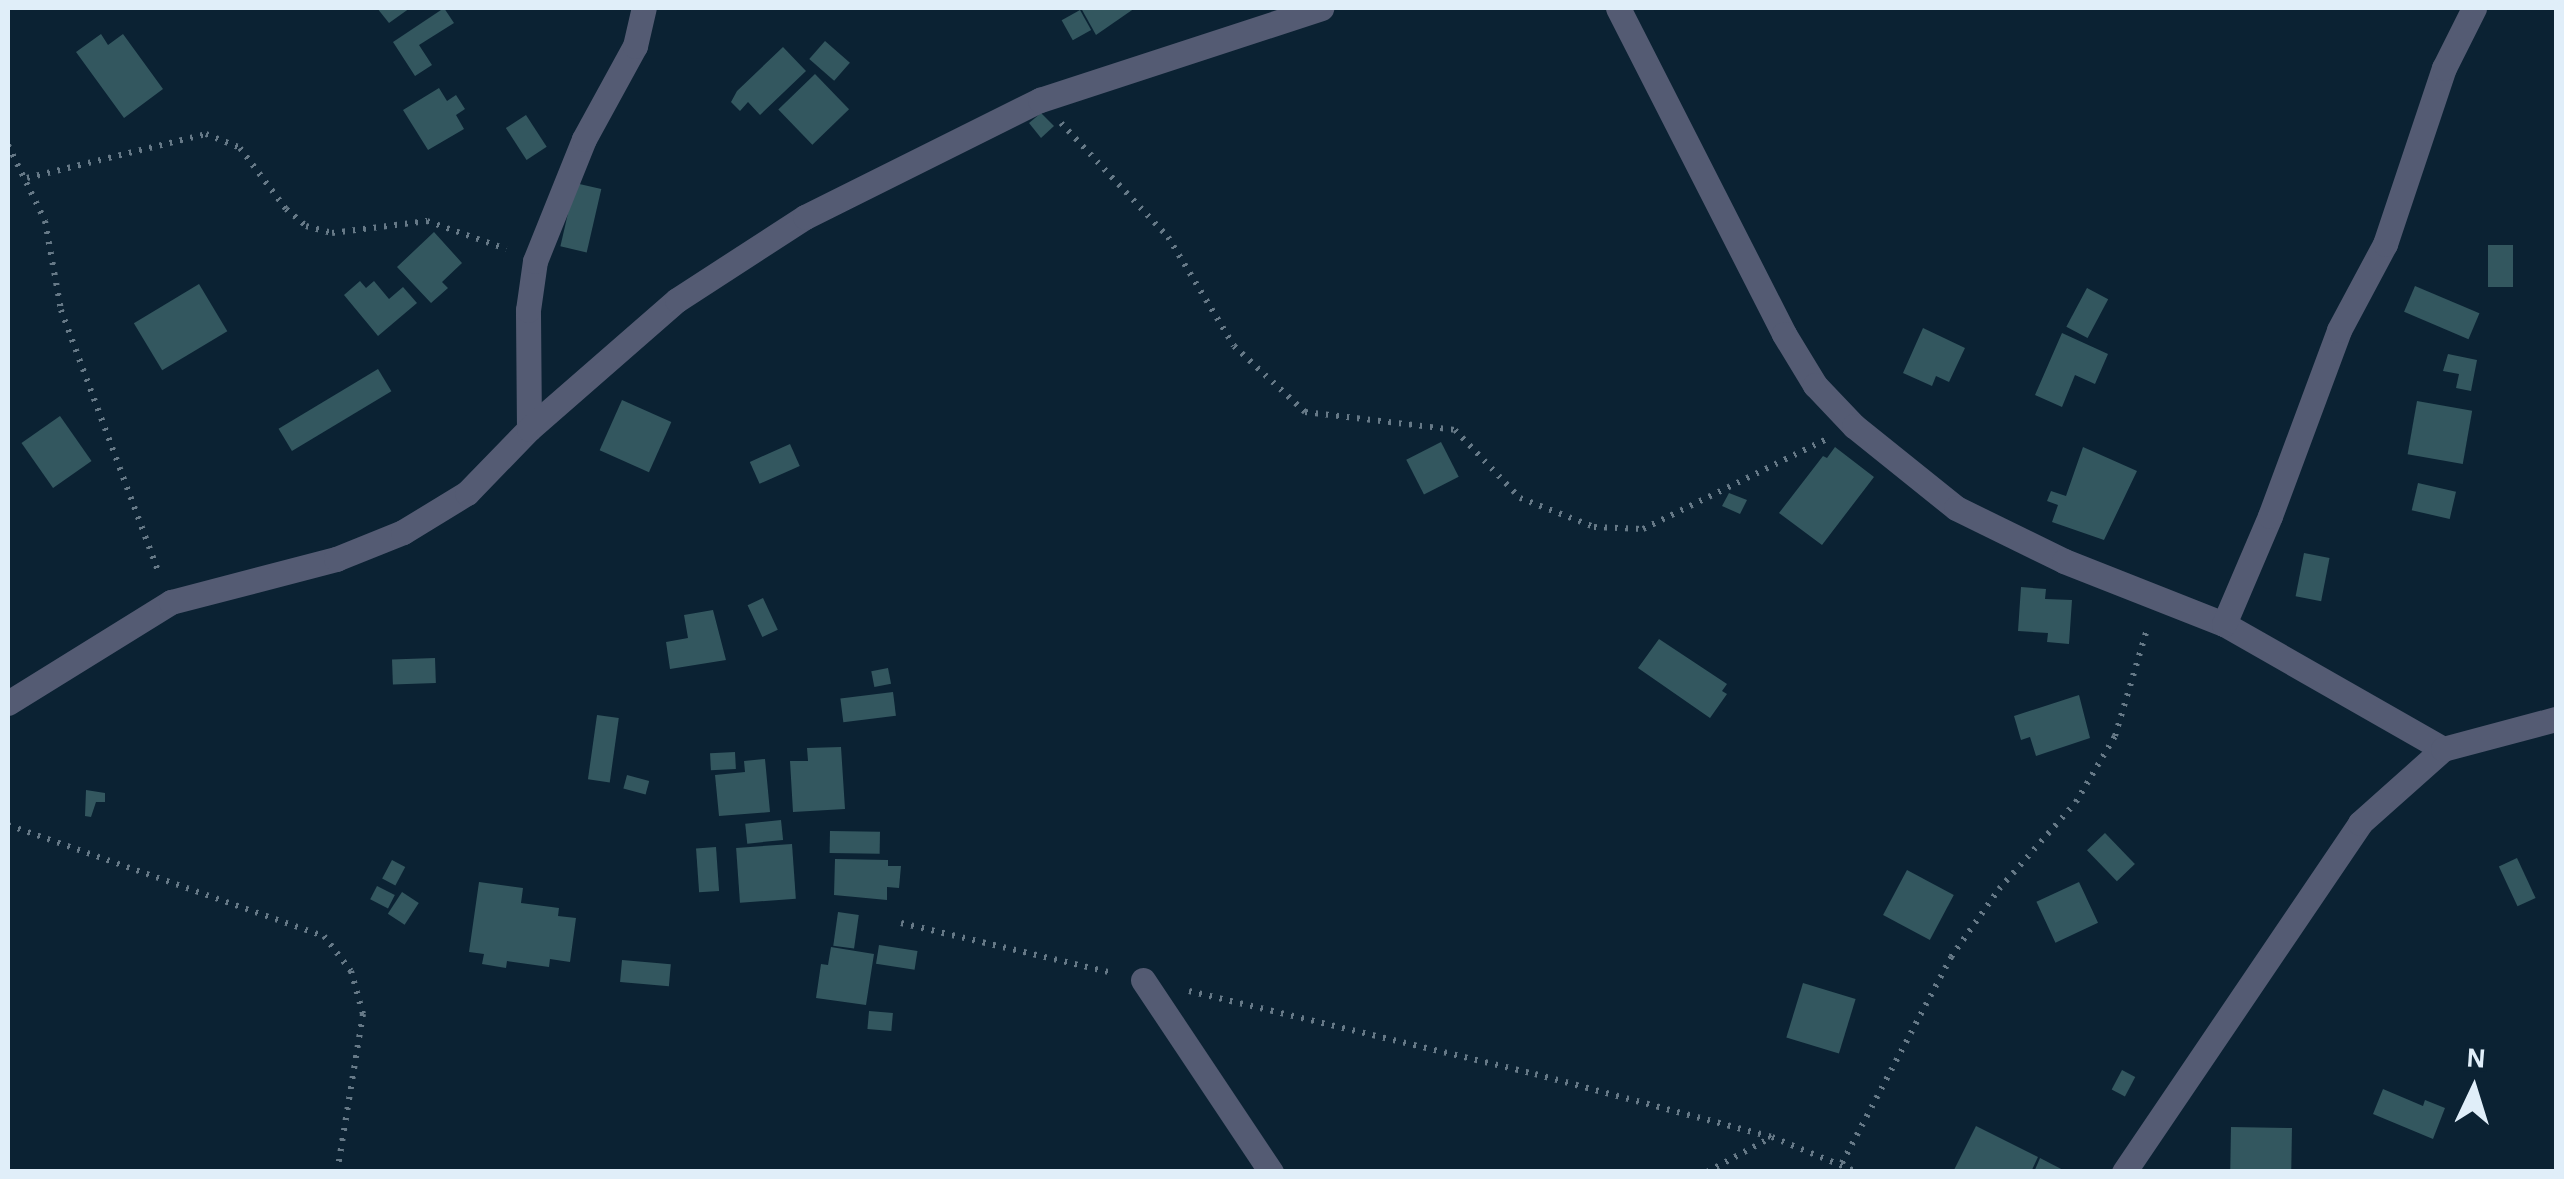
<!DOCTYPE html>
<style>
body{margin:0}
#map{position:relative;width:2564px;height:1179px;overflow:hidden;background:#0b2233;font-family:"Alegreya Sans",sans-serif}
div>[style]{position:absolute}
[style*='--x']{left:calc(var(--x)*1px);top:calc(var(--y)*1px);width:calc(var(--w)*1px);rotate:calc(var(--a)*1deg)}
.building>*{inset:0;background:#33575f;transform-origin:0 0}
.path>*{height:6px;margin-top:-3px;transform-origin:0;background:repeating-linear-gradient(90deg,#667987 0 2.5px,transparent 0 10.5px)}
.street>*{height:25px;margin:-12.5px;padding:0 12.5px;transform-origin:12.5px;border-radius:12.5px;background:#545b73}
span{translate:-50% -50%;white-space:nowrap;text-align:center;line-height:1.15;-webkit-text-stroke:8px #0b2233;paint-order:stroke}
.frame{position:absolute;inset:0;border:10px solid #e0eef9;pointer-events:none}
.north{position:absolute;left:2424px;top:1039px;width:100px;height:100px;-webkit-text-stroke:8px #0b2233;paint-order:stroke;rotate:4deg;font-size:28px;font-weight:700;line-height:40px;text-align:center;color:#e0eef9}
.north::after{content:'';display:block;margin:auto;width:35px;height:45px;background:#e0eef9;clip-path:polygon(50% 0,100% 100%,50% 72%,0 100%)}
</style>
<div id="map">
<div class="building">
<i style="clip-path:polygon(377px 8px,410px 8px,389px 23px)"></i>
<i style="clip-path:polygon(444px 8px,454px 23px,419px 45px,432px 65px,415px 76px,393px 42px)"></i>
<i style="clip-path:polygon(1081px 8px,1135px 8px,1096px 35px)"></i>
<i style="left:1080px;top:10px;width:23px;height:21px;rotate:61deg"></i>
<i style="clip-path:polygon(101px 34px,108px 45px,123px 34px,163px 89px,124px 118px,76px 52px)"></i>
<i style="left:825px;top:41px;width:33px;height:24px;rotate:41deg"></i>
<i style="clip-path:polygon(783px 47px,806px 71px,760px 115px,748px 102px,740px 111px,731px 102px,737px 91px)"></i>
<i style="left:815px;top:74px;width:49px;height:51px;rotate:46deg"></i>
<i style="clip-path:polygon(439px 88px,447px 101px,456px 95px,465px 109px,456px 115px,464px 129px,428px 150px,403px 110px)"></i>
<i style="clip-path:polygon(1041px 113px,1054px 126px,1041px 138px,1029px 123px)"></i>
<i style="left:526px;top:115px;width:38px;height:24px;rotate:57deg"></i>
<i style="left:575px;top:183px;width:27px;height:65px;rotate:13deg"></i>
<i style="clip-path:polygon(434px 232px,462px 263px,442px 282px,448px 288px,431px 303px,397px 267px)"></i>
<i style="left:2488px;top:245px;width:25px;height:42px"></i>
<i style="clip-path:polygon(360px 281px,366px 288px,374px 281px,389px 299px,403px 287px,417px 303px,378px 336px,344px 295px)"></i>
<i style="left:199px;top:284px;width:55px;height:76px;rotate:59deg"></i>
<i style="left:2415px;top:286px;width:70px;height:28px;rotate:23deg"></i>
<i style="left:2087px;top:288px;width:24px;height:44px;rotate:28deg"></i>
<i style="clip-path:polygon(1923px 328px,1965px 348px,1949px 382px,1936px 376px,1932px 386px,1903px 373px)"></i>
<i style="clip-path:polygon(2062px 333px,2108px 354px,2095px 384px,2075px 375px,2062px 407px,2035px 395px)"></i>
<i style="clip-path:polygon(2448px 354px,2477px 360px,2471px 391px,2456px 388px,2459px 374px,2443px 371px)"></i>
<i style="left:378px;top:369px;width:26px;height:116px;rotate:59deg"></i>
<i style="left:622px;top:400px;width:54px;height:55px;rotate:24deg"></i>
<i style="left:2417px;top:401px;width:56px;height:54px;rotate:10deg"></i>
<i style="left:60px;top:416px;width:55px;height:47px;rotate:55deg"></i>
<i style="left:1441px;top:442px;width:39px;height:39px;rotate:63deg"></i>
<i style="left:790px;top:444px;width:24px;height:44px;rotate:66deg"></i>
<i style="clip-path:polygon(1835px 447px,1874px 477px,1822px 545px,1779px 513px,1823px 456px,1827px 458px)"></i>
<i style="clip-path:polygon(2083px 447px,2137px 471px,2104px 540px,2052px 522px,2058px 505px,2047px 501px,2051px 491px,2066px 496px)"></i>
<i style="left:2418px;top:483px;width:39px;height:28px;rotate:13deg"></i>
<i style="clip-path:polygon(1729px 493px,1747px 500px,1740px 514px,1722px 506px)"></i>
<i style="left:2304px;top:553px;width:26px;height:44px;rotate:11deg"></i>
<i style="clip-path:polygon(2021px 587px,2046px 589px,2045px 599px,2072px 600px,2069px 644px,2047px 642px,2048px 633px,2018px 631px)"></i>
<i style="left:763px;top:598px;width:35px;height:17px;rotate:65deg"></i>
<i style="clip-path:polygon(713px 610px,726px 660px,670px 669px,666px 642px,688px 638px,684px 615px)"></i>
<i style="clip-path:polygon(1659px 639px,1727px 684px,1722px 691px,1727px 694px,1710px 718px,1638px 668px)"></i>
<i style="left:435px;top:658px;width:25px;height:43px;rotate:88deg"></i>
<i style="left:888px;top:668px;width:16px;height:17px;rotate:79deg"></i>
<i style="left:893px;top:692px;width:24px;height:53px;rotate:83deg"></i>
<i style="clip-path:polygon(2079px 695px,2090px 738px,2036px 756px,2030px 737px,2021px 740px,2014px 716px)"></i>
<i style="left:597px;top:715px;width:22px;height:65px;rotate:8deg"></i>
<i style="clip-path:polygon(841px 747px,845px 809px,793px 812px,790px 761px,808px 761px,807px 748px)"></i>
<i style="left:735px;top:752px;width:17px;height:25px;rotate:87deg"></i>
<i style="clip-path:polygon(765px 759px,770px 812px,719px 816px,715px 775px,745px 772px,744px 761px)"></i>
<i style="left:627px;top:775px;width:23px;height:14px;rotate:15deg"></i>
<i style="clip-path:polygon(86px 790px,105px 793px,105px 802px,96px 802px,91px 817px,85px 816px)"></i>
<i style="left:781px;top:820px;width:20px;height:36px;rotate:84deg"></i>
<i style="left:830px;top:831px;width:50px;height:22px;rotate:1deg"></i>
<i style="left:2105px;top:833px;width:43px;height:25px;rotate:46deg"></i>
<i style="left:792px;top:844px;width:55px;height:56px;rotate:86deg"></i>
<i style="left:716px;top:847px;width:44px;height:20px;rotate:86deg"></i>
<i style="left:2517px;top:858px;width:44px;height:20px;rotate:65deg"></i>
<i style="clip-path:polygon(835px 859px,888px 860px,888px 866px,901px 866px,899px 888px,887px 887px,887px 900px,834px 895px)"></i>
<i style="left:392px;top:860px;width:15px;height:21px;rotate:28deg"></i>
<i style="left:1907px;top:870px;width:53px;height:51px;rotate:28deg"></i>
<i style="clip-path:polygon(479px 882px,523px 888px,521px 903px,559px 908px,558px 916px,576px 918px,570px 962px,550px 959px,549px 967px,507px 961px,506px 968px,482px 964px,484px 954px,469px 952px)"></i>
<i style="left:2079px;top:882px;width:45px;height:47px;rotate:65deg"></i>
<i style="left:377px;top:886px;width:20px;height:15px;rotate:27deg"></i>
<i style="left:402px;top:892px;width:20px;height:26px;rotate:33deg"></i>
<i style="left:838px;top:912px;width:21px;height:34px;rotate:8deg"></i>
<i style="left:879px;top:945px;width:39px;height:19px;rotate:9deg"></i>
<i style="clip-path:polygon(831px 947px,874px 954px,866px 1005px,816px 998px,821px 964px,828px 965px)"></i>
<i style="left:622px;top:960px;width:49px;height:22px;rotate:5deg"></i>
<i style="left:1803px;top:983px;width:55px;height:57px;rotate:17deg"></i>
<i style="left:869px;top:1011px;width:24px;height:18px;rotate:5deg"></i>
<i style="left:2122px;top:1070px;width:15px;height:22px;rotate:28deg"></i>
<i style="clip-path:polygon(2383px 1089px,2423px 1106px,2425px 1100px,2445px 1108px,2433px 1139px,2373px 1114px)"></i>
<i style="clip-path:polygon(1976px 1126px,2038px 1157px,2031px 1172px,1953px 1172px)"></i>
<i style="left:2231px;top:1127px;width:61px;height:45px;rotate:1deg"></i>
<i style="clip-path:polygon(2040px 1158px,2067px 1172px,2034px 1172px)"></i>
</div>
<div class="path">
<i style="--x:1061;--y:123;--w:156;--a:46.8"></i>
<i style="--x:1168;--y:237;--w:127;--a:58.8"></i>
<i style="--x:1234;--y:346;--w:97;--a:42.9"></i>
<i style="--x:1305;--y:412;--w:151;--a:6.8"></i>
<i style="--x:1455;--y:430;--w:94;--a:46.3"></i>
<i style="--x:1520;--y:498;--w:79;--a:21.4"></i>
<i style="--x:1594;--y:527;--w:49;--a:2.3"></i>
<i style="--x:1643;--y:529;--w:203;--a:-26.1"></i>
<i style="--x:8;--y:145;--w:85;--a:64"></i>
<i style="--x:45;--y:221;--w:90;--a:79.8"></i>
<i style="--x:61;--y:310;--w:281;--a:69.6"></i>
<i style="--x:27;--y:178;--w:184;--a:-13.8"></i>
<i style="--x:206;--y:134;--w:37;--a:22"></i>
<i style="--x:240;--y:148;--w:76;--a:53"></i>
<i style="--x:286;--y:209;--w:26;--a:40"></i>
<i style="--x:306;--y:226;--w:27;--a:15"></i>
<i style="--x:332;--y:233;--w:96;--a:-7.2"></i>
<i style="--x:427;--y:221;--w:84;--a:19.5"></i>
<i style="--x:8;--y:825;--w:335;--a:19.4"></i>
<i style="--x:324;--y:936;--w:44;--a:52.4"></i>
<i style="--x:351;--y:971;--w:45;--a:74.4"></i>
<i style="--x:363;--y:1014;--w:160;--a:99.3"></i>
<i style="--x:901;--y:923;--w:218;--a:13.3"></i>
<i style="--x:1189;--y:991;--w:356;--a:13.5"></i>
<i style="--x:1535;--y:1074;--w:245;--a:14.9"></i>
<i style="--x:1772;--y:1137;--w:92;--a:22.4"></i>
<i style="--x:1842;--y:1163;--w:233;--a:-62.1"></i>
<i style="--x:1951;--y:957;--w:83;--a:-54.8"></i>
<i style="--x:1999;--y:889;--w:116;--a:-48.5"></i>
<i style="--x:2076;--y:802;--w:77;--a:-59.4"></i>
<i style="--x:2115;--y:736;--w:115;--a:-73.3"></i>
<i style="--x:1707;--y:1172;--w:74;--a:-28.3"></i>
</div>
<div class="street">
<i style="--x:1618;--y:8;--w:366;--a:63"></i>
<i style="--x:1784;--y:334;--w:60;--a:58.7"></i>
<i style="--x:1815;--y:385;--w:57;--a:46.4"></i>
<i style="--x:1854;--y:426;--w:131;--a:38.8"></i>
<i style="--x:1956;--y:508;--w:120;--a:26.1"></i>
<i style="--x:2064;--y:561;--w:172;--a:21.5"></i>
<i style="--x:2224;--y:624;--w:252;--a:29.7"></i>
<i style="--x:529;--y:429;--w:119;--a:-90.5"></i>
<i style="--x:528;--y:310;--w:49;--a:-81.9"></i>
<i style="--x:535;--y:261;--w:131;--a:-68.1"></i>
<i style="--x:584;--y:139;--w:106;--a:-61.3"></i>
<i style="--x:635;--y:46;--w:39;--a:-77"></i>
<i style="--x:2224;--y:624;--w:117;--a:-66.9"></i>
<i style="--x:2270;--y:516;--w:198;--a:-69.6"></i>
<i style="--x:2339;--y:330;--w:98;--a:-61.9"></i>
<i style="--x:2385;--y:244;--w:186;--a:-71.5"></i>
<i style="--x:2444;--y:68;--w:67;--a:-63.4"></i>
<i style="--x:8;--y:703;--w:192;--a:-31.8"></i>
<i style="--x:171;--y:602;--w:171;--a:-14.6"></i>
<i style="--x:336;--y:559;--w:72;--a:-21.9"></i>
<i style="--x:403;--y:532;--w:75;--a:-31.4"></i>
<i style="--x:467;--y:493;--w:89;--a:-45.9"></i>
<i style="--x:529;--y:429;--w:196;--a:-41.1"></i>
<i style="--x:677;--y:300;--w:153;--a:-33"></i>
<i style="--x:805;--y:217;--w:263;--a:-26.5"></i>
<i style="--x:1040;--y:100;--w:296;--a:-18.1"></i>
<i style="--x:1143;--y:980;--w:231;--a:56.3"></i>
<i style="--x:2124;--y:1172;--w:421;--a:-55.9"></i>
<i style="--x:2360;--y:823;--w:111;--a:-41.7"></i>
<i style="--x:2443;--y:749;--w:117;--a:-14.9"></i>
</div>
<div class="frame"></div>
<div class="north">N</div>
</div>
